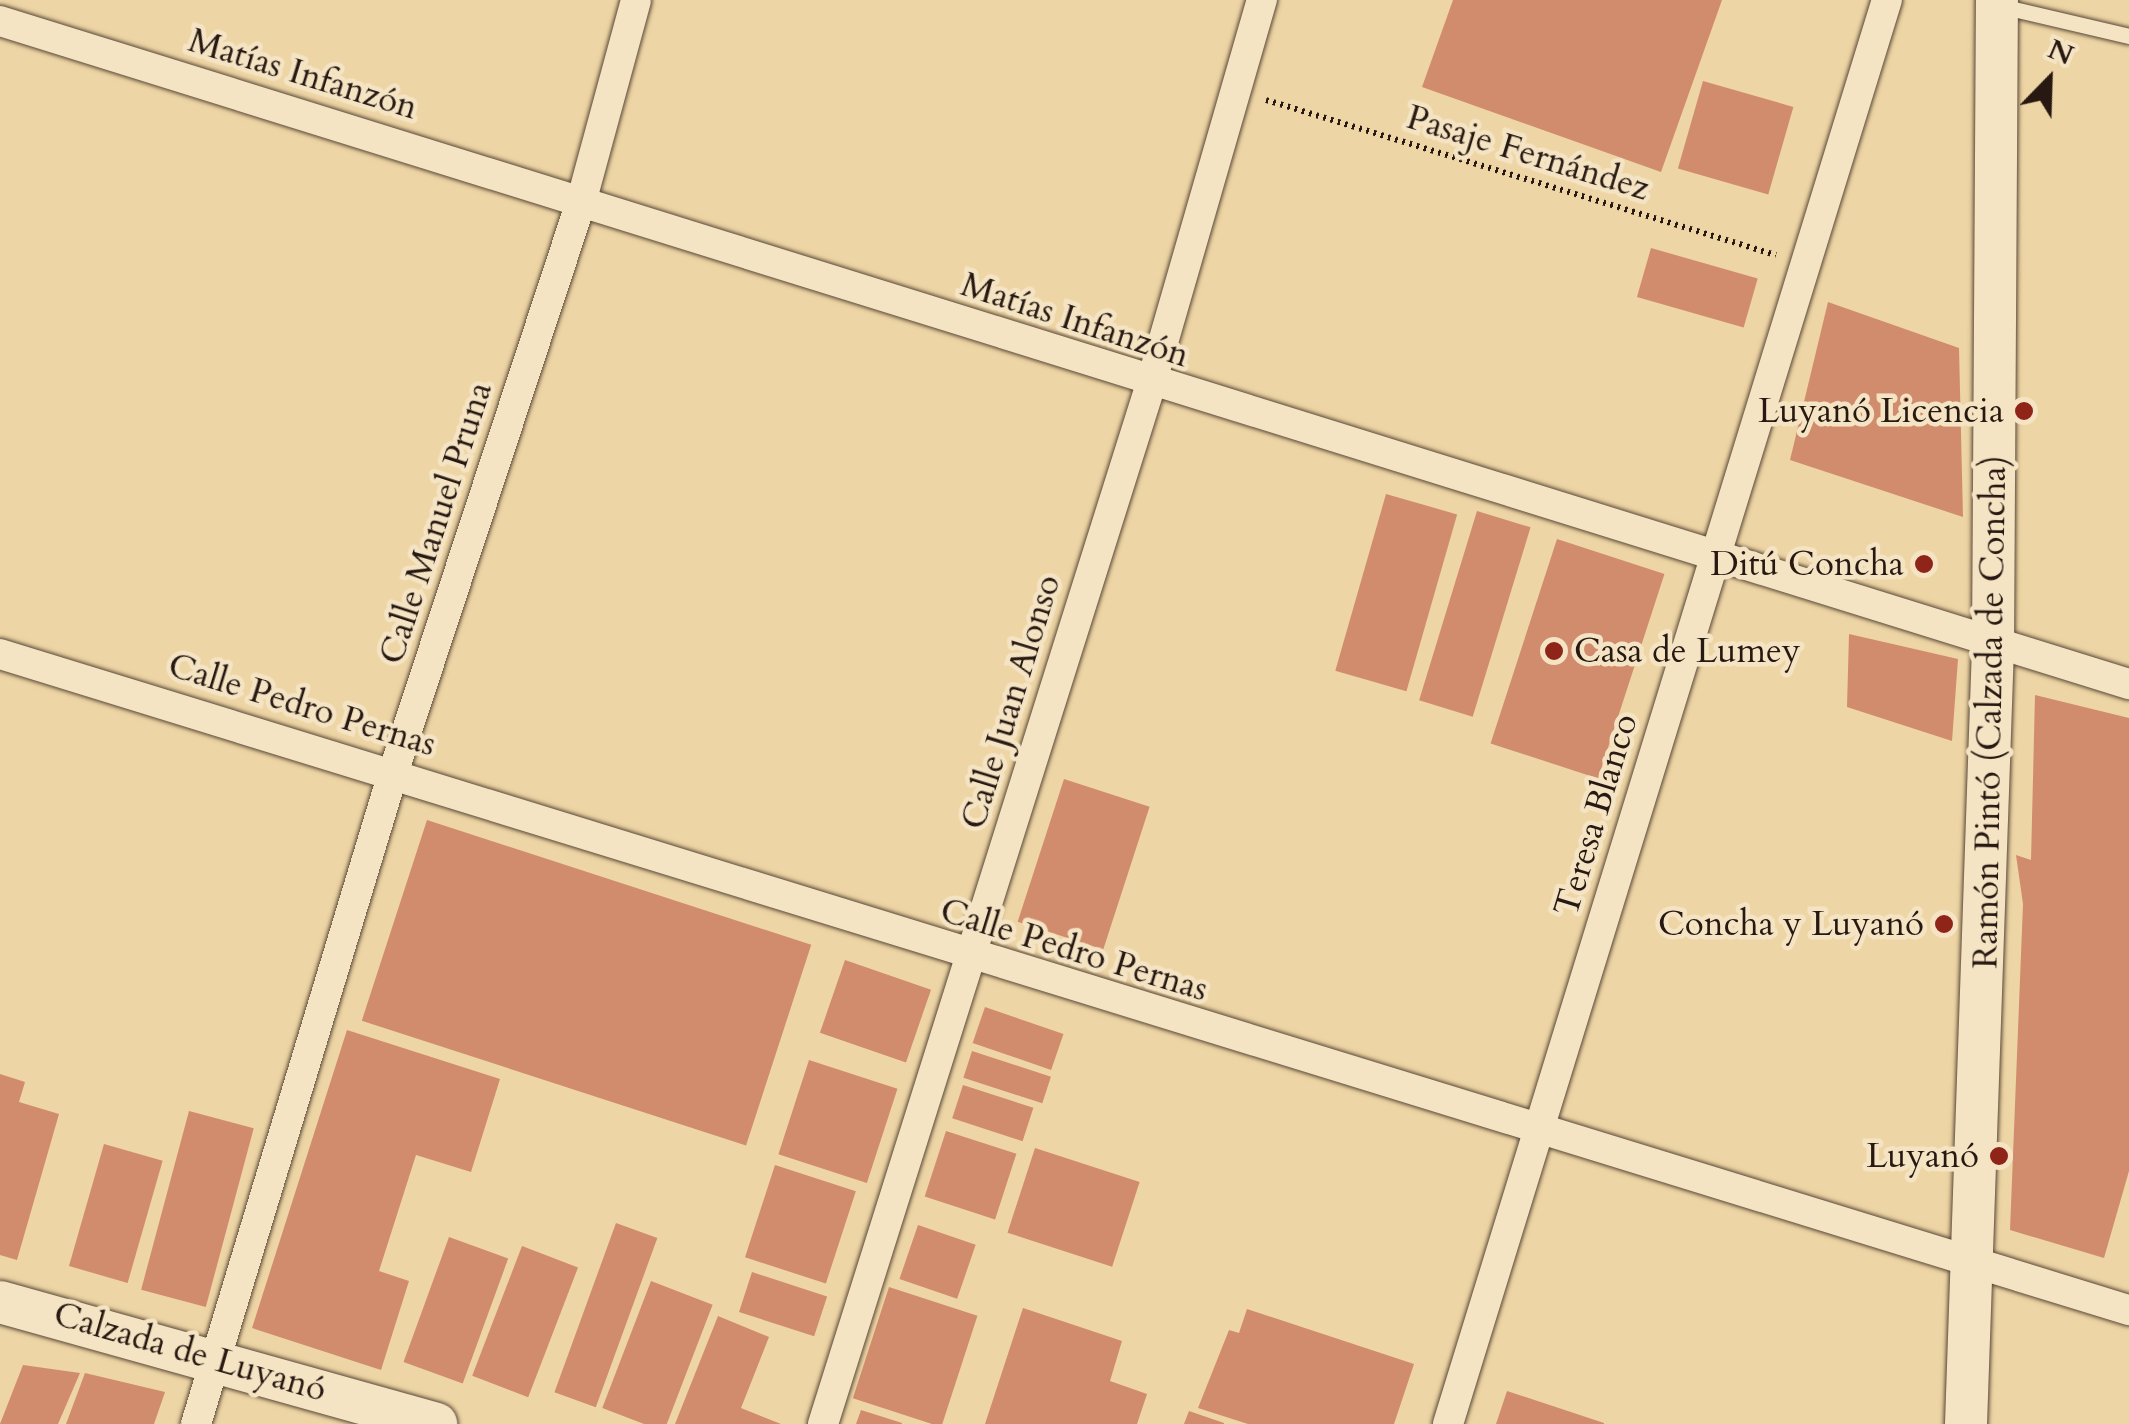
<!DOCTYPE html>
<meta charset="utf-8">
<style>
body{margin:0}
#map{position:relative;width:2129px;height:1424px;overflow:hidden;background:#eed5a5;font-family:Cardo,serif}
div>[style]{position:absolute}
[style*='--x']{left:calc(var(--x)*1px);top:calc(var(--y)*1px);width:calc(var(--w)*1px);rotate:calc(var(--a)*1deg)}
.building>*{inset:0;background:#d18c6e;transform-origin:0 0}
.path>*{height:6px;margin-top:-3px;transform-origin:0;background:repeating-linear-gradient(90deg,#271912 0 2.5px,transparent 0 7.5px)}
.roads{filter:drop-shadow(0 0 2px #594837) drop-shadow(0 0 2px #594837)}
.lane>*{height:15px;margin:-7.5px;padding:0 7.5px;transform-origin:7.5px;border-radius:7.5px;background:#f4e4c4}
.street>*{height:30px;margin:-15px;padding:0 15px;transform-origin:15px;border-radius:15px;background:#f4e4c4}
.secondary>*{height:42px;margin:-21px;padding:0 21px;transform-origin:21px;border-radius:21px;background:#f4e4c4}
.dots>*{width:28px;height:28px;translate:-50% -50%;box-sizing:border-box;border:5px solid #f4e4c4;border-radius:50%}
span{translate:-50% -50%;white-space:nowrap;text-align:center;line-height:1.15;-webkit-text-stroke:9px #f4e4c4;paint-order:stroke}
.street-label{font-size:35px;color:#271912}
.poi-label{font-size:35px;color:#271912}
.right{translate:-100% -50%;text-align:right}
.left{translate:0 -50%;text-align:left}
.north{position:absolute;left:1999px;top:30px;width:100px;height:100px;-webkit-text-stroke:8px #f4e4c4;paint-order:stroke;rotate:23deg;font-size:28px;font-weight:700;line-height:40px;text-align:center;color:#271912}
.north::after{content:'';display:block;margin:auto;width:35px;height:45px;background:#271912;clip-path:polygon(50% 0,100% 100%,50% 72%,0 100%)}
</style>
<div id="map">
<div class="building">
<i style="clip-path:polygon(1453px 0,1722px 0,1661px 172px,1422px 87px)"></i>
<i style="left:1703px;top:81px;width:94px;height:91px;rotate:16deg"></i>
<i style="left:1651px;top:248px;width:111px;height:51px;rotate:16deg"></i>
<i style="clip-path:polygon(1828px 302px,1959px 348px,1963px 517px,1790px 460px)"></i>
<i style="left:1386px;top:494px;width:74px;height:184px;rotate:16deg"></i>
<i style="left:1477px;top:511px;width:56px;height:198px;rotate:17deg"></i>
<i style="left:1557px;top:539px;width:113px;height:215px;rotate:18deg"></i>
<i style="clip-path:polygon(1849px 634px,1958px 659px,1952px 741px,1847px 707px)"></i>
<i style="clip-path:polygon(2035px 695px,2129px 718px,2129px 1171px,2104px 1258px,2010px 1230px,2023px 904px,2016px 855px,2031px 860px)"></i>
<i style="left:1064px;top:779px;width:90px;height:150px;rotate:18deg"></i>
<i style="left:427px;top:820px;width:404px;height:211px;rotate:18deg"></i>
<i style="left:845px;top:960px;width:91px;height:77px;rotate:19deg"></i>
<i style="left:985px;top:1007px;width:83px;height:38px;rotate:19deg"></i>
<i style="clip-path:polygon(347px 1030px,500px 1079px,471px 1172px,416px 1155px,379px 1271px,409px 1281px,381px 1370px,252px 1328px)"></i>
<i style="left:972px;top:1051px;width:83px;height:28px;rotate:18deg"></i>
<i style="left:809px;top:1060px;width:93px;height:99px;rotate:18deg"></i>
<i style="clip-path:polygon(0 1074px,25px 1082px,19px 1102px,59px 1114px,17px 1260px,0 1255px)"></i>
<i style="left:963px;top:1085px;width:74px;height:35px;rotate:18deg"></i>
<i style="left:189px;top:1111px;width:67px;height:185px;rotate:15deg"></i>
<i style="left:946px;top:1131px;width:74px;height:69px;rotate:18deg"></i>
<i style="left:104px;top:1144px;width:61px;height:127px;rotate:16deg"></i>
<i style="left:1035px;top:1148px;width:110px;height:89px;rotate:18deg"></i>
<i style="left:775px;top:1165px;width:85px;height:97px;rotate:18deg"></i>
<i style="left:616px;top:1223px;width:44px;height:180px;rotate:20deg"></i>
<i style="left:918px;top:1225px;width:61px;height:57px;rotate:19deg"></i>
<i style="left:449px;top:1237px;width:63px;height:133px;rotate:20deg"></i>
<i style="left:522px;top:1246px;width:60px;height:139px;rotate:21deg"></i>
<i style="left:752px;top:1272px;width:79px;height:42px;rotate:18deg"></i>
<i style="left:651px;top:1281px;width:66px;height:136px;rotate:21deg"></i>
<i style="left:889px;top:1287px;width:93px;height:117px;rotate:18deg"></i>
<i style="clip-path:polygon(1023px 1308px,1122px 1341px,1110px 1381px,1147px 1394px,1137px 1424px,985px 1424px)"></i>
<i style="clip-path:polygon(1247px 1309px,1414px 1364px,1394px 1424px,1248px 1424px,1198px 1408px,1229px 1330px,1239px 1333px)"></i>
<i style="clip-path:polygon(718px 1316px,769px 1337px,741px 1408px,781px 1424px,675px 1424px)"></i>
<i style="clip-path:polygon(23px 1365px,80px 1373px,58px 1424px,0 1424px)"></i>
<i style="clip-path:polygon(85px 1373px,165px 1392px,154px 1424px,66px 1424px)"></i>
<i style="clip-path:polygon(1507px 1391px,1604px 1423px,1604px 1424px,1496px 1424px)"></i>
<i style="clip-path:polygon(861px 1410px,902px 1423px,902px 1424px,856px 1424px)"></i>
<i style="clip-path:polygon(1189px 1411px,1224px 1423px,1224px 1424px,1184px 1424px)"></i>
</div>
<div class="path">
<i style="--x:1266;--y:100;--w:533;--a:16.91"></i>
</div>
<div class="roads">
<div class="lane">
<i style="--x:2001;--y:6;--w:131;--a:13.2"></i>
</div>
<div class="street">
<i style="--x:0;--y:21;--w:2230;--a:17.3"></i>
<i style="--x:0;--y:654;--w:2228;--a:17.13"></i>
<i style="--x:196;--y:1424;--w:683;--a:-73.16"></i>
<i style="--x:394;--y:770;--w:601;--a:-71.78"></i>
<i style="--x:582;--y:199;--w:206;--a:-74.8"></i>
<i style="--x:823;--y:1424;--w:1090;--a:-72.5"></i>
<i style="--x:1151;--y:384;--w:400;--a:-73.9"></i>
<i style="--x:1448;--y:1424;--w:1490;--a:-72.87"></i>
</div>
<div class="secondary">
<i style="--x:0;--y:1302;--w:453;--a:15.6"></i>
<i style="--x:1966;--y:1424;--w:777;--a:-88.01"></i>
<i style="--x:1993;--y:647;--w:647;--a:-89.65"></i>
</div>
</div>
<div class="dots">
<i style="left:2024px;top:411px;background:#8f2418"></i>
<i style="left:1924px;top:564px;background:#8f2418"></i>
<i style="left:1554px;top:651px;background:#8f2418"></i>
<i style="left:1944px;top:924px;background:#8f2418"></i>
<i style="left:1999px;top:1156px;background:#8f2418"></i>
</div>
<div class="street-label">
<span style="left:303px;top:74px;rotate:17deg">Matías Infanzón</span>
<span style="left:1528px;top:153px;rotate:17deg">Pasaje Fernández</span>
<span style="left:1075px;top:320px;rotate:18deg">Matías Infanzón</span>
<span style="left:436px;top:523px;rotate:-72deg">Calle Manuel Pruna</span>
<span style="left:1011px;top:702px;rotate:-73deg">Calle Juan Alonso</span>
<span style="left:302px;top:705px;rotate:17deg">Calle Pedro Pernas</span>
<span style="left:1990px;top:712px;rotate:-89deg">Ramón Pintó (Calzada de Concha)</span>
<span style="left:1596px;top:815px;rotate:-73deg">Teresa Blanco</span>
<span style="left:1074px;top:950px;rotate:17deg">Calle Pedro Pernas</span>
<span style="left:190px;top:1352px;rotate:16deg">Calzada de Luyanó</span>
</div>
<div class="poi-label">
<span class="right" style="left:2004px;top:411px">Luyanó Licencia</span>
<span class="right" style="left:1904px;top:564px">Ditú Concha</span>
<span class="left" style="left:1574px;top:651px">Casa de Lumey</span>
<span class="right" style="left:1924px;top:924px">Concha y Luyanó</span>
<span class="right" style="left:1979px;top:1156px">Luyanó</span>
</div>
<div class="north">N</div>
</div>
